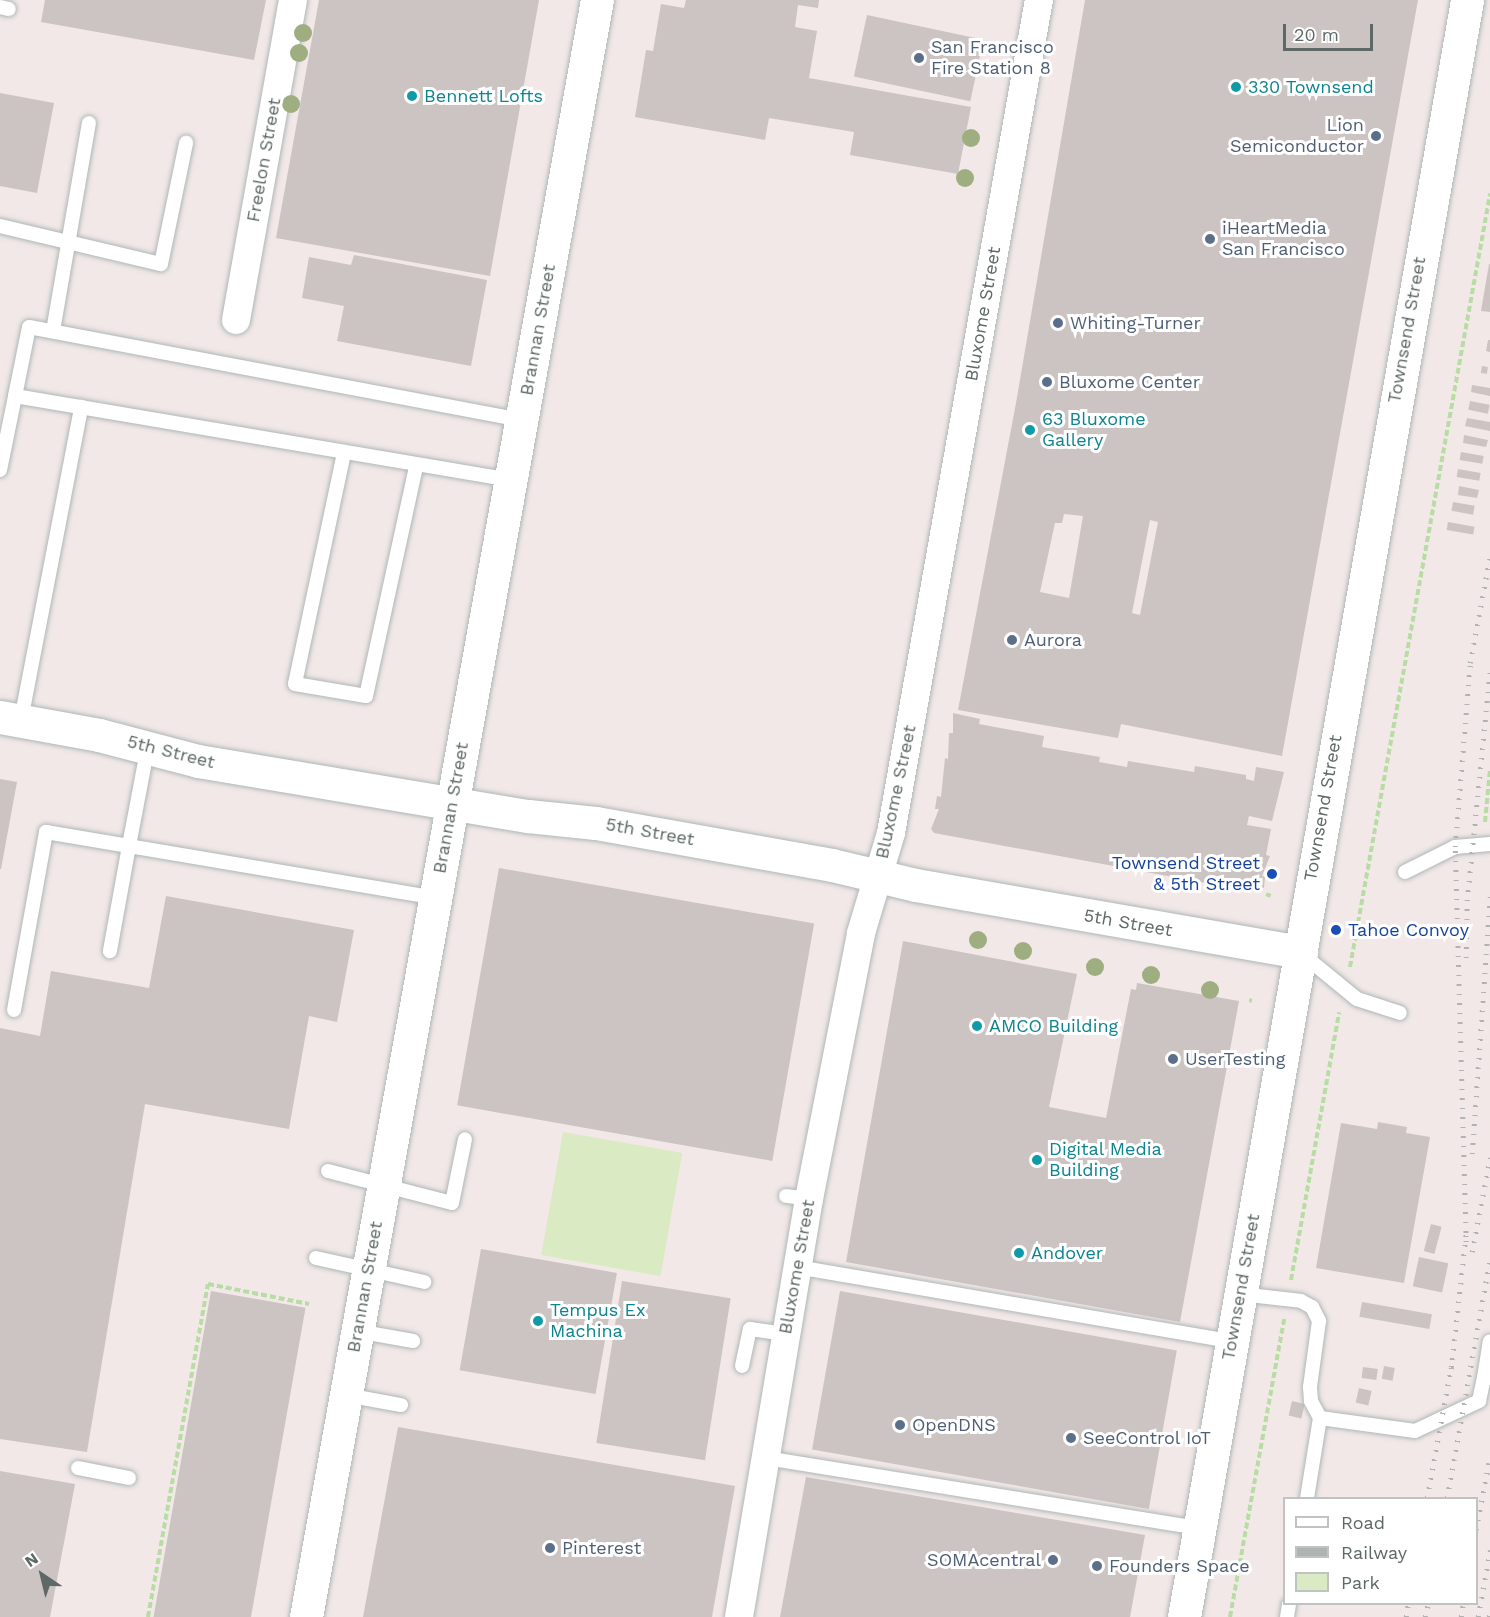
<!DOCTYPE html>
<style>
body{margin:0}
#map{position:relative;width:1490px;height:1617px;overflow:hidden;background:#f1e8e7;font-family:"Work Sans",sans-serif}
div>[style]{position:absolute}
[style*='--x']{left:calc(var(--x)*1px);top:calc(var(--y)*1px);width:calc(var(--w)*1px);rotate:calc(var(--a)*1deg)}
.green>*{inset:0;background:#daeac2;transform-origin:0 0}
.building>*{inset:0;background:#ccc4c3;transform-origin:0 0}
.path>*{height:4px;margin-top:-2px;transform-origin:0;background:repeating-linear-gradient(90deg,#b7dda4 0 6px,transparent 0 9px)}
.roads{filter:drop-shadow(0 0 2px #afb7b7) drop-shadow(0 0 2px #afb7b7)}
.service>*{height:14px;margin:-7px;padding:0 7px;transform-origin:7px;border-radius:7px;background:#fff}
.minor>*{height:28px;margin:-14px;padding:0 14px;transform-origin:14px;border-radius:14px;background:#fff}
.tertiary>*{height:33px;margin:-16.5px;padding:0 16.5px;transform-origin:16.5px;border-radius:16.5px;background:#fff}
.secondary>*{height:33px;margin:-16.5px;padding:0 16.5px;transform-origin:16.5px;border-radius:16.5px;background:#fff}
.rail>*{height:4.5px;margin-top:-2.25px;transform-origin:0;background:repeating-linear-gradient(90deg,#b1b3b3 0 1.5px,transparent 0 9.5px)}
.trees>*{width:18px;height:18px;margin:-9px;border-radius:50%;background:#9eae81}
.dots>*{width:16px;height:16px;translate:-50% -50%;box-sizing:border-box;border:3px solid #fff;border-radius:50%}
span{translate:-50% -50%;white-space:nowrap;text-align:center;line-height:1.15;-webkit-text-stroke:6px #fff;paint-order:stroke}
.service-label{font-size:18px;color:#4e5e75}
.left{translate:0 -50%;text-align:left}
.right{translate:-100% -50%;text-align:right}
.culture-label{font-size:18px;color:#0d838f}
.street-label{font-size:18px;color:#5e6867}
.transit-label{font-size:18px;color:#164399}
.legend{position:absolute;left:1283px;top:1497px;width:195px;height:108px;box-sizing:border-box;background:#fff;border:2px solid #bfc3c2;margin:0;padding:8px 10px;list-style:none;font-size:18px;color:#5e6867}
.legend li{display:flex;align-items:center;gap:12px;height:30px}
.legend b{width:30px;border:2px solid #bfc3c2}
.north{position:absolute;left:12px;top:1545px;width:60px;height:60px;-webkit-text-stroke:4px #fff;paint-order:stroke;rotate:325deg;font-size:16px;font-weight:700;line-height:24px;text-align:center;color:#5e6867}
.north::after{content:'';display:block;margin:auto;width:21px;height:27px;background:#5e6867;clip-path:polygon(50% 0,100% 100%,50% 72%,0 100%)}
.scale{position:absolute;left:1283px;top:24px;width:90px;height:27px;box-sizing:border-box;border:3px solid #5e6867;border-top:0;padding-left:8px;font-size:18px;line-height:21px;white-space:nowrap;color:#5e6867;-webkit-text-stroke:4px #fff;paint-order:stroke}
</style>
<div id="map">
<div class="green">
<i style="left:563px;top:1132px;width:121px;height:125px;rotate:10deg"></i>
</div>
<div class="building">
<i style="clip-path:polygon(45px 0,266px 0,254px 60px,41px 22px)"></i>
<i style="clip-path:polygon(319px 0,539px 0,490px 276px,276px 238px)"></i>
<i style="clip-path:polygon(686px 0,819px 0,818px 8px,798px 5px,795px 27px,817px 31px,809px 78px,971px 107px,958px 174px,850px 155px,854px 132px,769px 118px,765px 140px,635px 117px,646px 50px,653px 51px,661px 4px,684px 8px)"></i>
<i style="clip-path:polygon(evenodd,1085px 0,1418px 0,1282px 756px,1121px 724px,1118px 738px,958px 710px,1016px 403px,1085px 0,1064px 514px,1083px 516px,1069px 598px,1040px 592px,1055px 523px,1062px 523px,1064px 514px,1085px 0,1150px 520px,1158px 522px,1140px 615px,1132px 613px,1150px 520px)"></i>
<i style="left:867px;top:15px;width:119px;height:63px;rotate:12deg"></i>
<i style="clip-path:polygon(0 93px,54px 103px,37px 193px,0 186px)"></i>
<i style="clip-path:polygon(354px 255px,487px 280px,471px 366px,337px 341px,344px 306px,302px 298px,309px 257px,351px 265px)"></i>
<i style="clip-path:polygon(1489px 264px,1490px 264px,1490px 312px,1481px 311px)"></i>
<i style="clip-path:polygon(1488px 340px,1490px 340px,1490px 352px,1486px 351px)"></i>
<i style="left:1482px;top:366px;width:6px;height:7px;rotate:9deg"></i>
<i style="clip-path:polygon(1472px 385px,1490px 388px,1490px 396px,1471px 392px)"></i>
<i style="left:1470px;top:401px;width:20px;height:9px;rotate:11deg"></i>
<i style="clip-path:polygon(1467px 418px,1490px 422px,1490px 431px,1465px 426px)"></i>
<i style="clip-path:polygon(1464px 435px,1488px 440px,1486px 447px,1463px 443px)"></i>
<i style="left:1461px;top:452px;width:23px;height:8px;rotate:10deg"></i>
<i style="left:1458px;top:469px;width:23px;height:8px;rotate:10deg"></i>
<i style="clip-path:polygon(1459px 486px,1479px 490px,1477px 498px,1458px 495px)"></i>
<i style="left:1453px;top:502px;width:22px;height:9px;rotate:10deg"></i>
<i style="left:1448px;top:522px;width:27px;height:8px;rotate:10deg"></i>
<i style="clip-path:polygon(953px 713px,980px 719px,979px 724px,1044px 736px,1042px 747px,1100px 757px,1099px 762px,1127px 767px,1128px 761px,1194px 772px,1195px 766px,1246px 775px,1246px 779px,1254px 781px,1256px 767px,1284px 772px,1272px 821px,1249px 816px,1247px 825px,1271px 829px,1266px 855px,1270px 856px,1262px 876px,1265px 877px,1264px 888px,1260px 887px,1259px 893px,1246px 890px,1247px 885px,1239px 883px,1238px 889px,934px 833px,931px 829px,939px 809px,935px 809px,937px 796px,941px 797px,945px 758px,948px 759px,949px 733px,953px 733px)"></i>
<i style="clip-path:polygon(0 779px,17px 782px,1px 869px,0 869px)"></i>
<i style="left:499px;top:868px;width:320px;height:241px;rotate:10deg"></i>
<i style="clip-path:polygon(166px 896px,354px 930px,337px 1022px,309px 1016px,289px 1129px,145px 1104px,87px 1452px,0 1439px,0 1028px,40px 1036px,51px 971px,149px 988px)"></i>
<i style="clip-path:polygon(903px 941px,1077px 974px,1049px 1107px,1106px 1118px,1131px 989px,1136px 990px,1137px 983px,1239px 1001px,1180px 1322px,846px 1262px)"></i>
<i style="clip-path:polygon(1378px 1122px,1407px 1127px,1406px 1133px,1430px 1137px,1404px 1283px,1316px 1268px,1341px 1123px,1377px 1129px)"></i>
<i style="left:1431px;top:1224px;width:11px;height:28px;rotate:15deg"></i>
<i style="left:481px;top:1249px;width:138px;height:123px;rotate:10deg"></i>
<i style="left:1419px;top:1257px;width:30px;height:30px;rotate:12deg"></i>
<i style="left:622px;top:1281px;width:110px;height:164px;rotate:9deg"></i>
<i style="left:211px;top:1291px;width:96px;height:331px;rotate:10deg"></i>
<i style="left:840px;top:1291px;width:342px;height:161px;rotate:10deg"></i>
<i style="left:1362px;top:1302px;width:71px;height:15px;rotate:10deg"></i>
<i style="left:1384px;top:1366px;width:11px;height:13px;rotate:10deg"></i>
<i style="left:1363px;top:1367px;width:15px;height:11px;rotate:8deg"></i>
<i style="left:1359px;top:1388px;width:13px;height:15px;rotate:13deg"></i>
<i style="left:1292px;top:1401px;width:13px;height:15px;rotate:13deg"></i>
<i style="clip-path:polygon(398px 1427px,735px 1486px,712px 1617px,363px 1617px)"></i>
<i style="clip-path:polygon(0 1471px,75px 1484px,50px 1617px,0 1617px)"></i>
<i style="clip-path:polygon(806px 1477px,1145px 1535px,1130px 1617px,780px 1617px)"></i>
</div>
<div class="path">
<i style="--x:1485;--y:822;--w:53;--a:-84.6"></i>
<i style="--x:1266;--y:894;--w:5;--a:22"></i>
<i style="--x:1350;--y:967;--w:786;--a:-79.73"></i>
<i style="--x:1249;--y:1000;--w:3;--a:18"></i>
<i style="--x:1291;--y:1280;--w:272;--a:-79.8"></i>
<i style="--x:148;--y:1617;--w:338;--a:-79.8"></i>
<i style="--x:208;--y:1284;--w:103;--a:11.2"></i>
<i style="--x:1230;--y:1617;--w:303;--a:-79.7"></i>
</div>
<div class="roads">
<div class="service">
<i style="--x:0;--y:7;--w:9;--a:13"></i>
<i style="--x:0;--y:226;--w:165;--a:13.3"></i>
<i style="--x:161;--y:264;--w:124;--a:-78.3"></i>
<i style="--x:53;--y:331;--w:211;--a:-80.2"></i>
<i style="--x:15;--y:396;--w:70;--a:-78.5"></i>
<i style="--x:29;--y:327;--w:501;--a:10.7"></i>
<i style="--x:344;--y:453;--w:236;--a:102"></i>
<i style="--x:295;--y:684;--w:72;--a:9.6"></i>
<i style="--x:366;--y:696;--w:235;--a:-77.7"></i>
<i style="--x:0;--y:470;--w:76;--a:-78.5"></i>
<i style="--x:15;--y:396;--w:503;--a:9.61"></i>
<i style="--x:21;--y:720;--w:319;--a:-79.1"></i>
<i style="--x:148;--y:746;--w:102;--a:100.8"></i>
<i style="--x:129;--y:846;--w:310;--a:9.6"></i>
<i style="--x:1405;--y:872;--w:56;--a:-26.6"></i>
<i style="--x:1455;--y:847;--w:35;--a:-5"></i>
<i style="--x:1302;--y:954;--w:71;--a:39.3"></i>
<i style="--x:1357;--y:999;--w:45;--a:18"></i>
<i style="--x:14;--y:1010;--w:181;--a:-79.8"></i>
<i style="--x:46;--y:832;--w:84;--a:9.6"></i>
<i style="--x:129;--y:846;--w:107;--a:100.3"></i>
<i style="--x:328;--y:1171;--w:128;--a:14.5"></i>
<i style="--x:452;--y:1203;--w:65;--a:-78.5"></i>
<i style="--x:786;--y:1196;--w:23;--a:7"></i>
<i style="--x:316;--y:1258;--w:111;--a:12.5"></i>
<i style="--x:797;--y:1267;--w:441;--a:9.7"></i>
<i style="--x:1240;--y:1294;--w:61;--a:6.5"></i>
<i style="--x:1301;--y:1301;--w:13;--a:29"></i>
<i style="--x:1312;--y:1307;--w:16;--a:63"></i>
<i style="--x:1319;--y:1321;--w:67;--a:97.8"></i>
<i style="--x:1310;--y:1387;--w:14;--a:86"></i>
<i style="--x:1311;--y:1401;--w:19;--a:62"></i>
<i style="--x:1320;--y:1418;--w:96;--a:7.8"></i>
<i style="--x:1415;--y:1431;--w:71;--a:-25.1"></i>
<i style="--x:1479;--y:1401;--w:24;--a:-78"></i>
<i style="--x:1484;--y:1378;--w:6;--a:0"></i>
<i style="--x:357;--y:1331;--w:57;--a:10.1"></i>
<i style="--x:742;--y:1366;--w:38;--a:-78"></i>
<i style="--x:750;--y:1329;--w:34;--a:8"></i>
<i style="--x:1484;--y:1378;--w:37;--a:-81"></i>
<i style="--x:346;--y:1395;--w:56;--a:10.3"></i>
<i style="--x:766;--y:1458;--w:439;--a:9.2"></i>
<i style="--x:78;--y:1468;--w:52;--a:11.1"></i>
<i style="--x:1307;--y:1498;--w:81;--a:-80.8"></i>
<i style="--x:1287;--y:1617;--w:13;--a:-81"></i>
</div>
<div class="minor">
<i style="--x:236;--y:320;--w:325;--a:-79.9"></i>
<i style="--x:739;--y:1617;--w:424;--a:-80.5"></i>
<i style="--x:809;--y:1199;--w:271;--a:-78.9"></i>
<i style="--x:861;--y:933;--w:104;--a:-73.3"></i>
<i style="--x:891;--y:833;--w:846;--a:-79.93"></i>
</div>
<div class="tertiary">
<i style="--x:0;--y:717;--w:101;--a:10.3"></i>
<i style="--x:99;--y:735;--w:102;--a:14.7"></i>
<i style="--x:198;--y:761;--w:335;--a:9.5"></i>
<i style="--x:528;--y:816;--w:68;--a:5.9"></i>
<i style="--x:596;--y:823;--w:240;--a:10.1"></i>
<i style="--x:832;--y:865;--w:86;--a:13.4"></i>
<i style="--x:916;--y:885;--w:391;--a:9.9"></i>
<i style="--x:1184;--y:1617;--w:1642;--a:-80.07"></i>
</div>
<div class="secondary">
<i style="--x:306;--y:1617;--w:1643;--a:-79.8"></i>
</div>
</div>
<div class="rail">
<i style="--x:1466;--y:958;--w:57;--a:-89"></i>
<i style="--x:1467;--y:901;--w:233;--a:-84.3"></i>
<i style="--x:1472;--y:1154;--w:259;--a:-86"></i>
<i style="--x:1466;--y:1242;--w:395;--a:-91.6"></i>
<i style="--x:1455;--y:847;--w:185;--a:-85.3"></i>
<i style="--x:1470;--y:663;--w:109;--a:-79.4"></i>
<i style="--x:1472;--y:1252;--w:96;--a:-79.2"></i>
<i style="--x:1451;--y:1369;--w:136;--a:-83.7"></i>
<i style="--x:1427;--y:1498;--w:138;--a:-79.6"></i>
<i style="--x:1447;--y:1498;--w:243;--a:-79.8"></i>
<i style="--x:1476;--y:1530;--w:75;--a:-79.3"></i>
<i style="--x:1406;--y:1617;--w:13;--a:-81"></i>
<i style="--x:1425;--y:1617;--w:13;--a:-77"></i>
<i style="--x:1461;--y:1617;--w:13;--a:-81"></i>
<i style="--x:1478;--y:1617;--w:68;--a:-79.8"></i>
<i style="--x:1489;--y:1617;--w:4;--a:-76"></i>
</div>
<div class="trees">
<i style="left:303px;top:33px"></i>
<i style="left:299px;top:53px"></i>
<i style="left:291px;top:104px"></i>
<i style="left:971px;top:138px"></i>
<i style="left:965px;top:178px"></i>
<i style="left:978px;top:940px"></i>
<i style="left:1023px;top:951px"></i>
<i style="left:1095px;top:967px"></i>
<i style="left:1151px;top:975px"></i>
<i style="left:1210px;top:990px"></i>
</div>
<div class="dots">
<i style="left:919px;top:58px;background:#5c6f8a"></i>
<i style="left:1236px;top:87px;background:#0f9aa8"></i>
<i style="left:412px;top:96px;background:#0f9aa8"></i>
<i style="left:1376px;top:136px;background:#5c6f8a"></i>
<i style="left:1210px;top:239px;background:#5c6f8a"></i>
<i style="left:1058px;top:323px;background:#5c6f8a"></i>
<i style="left:1047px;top:382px;background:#5c6f8a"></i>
<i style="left:1030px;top:430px;background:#0f9aa8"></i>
<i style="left:1012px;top:640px;background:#5c6f8a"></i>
<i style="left:1272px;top:874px;background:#1a4fb4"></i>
<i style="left:1336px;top:930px;background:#1a4fb4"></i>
<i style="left:977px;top:1026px;background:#0f9aa8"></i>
<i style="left:1173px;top:1059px;background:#5c6f8a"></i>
<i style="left:1037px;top:1160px;background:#0f9aa8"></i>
<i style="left:1019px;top:1253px;background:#0f9aa8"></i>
<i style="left:538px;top:1321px;background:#0f9aa8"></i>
<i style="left:900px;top:1425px;background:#5c6f8a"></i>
<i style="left:1071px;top:1438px;background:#5c6f8a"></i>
<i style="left:550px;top:1548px;background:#5c6f8a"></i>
<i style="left:1053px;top:1560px;background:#5c6f8a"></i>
<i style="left:1097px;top:1566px;background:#5c6f8a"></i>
</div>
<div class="service-label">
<span class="left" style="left:931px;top:58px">San Francisco<br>Fire Station 8</span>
<span class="right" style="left:1364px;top:136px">Lion<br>Semiconductor</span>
<span class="left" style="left:1222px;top:239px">iHeartMedia<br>San Francisco</span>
<span class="left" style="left:1070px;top:323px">Whiting-Turner</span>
<span class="left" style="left:1059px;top:382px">Bluxome Center</span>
<span class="left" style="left:1024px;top:640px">Aurora</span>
<span class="left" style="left:1185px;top:1059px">UserTesting</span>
<span class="left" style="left:912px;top:1425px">OpenDNS</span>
<span class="left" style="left:1083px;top:1438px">SeeControl IoT</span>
<span class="left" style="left:562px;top:1548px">Pinterest</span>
<span class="right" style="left:1041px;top:1560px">SOMAcentral</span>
<span class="left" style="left:1109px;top:1566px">Founders Space</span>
</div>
<div class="culture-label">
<span class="left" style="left:1248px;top:87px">330 Townsend</span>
<span class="left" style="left:424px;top:96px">Bennett Lofts</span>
<span class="left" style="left:1042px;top:430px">63 Bluxome<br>Gallery</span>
<span class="left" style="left:989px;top:1026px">AMCO Building</span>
<span class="left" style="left:1049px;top:1160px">Digital Media<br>Building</span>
<span class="left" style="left:1031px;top:1253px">Andover</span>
<span class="left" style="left:550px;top:1321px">Tempus Ex<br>Machina</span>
</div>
<div class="street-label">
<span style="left:264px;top:160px;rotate:-80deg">Freelon Street</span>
<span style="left:983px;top:314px;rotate:-80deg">Bluxome Street</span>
<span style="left:538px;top:330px;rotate:-80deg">Brannan Street</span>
<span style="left:1407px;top:330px;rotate:-80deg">Townsend Street</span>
<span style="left:171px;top:752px;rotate:14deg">5th Street</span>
<span style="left:896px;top:792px;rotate:-78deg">Bluxome Street</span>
<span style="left:451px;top:808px;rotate:-80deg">Brannan Street</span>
<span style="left:1323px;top:808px;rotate:-80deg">Townsend Street</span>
<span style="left:650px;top:832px;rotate:10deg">5th Street</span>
<span style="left:1128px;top:923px;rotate:10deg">5th Street</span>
<span style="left:797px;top:1267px;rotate:-80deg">Bluxome Street</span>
<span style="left:365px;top:1287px;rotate:-80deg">Brannan Street</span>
<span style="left:1241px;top:1287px;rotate:-80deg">Townsend Street</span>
</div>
<div class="transit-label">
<span class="right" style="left:1260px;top:874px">Townsend Street<br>&amp; 5th Street</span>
<span class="left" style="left:1348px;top:930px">Tahoe Convoy</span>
</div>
<ul class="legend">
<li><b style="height:8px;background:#fff"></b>Road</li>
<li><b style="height:8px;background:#b1b3b3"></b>Railway</li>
<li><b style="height:16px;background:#daeac2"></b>Park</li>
</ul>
<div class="north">N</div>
<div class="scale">20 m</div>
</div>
